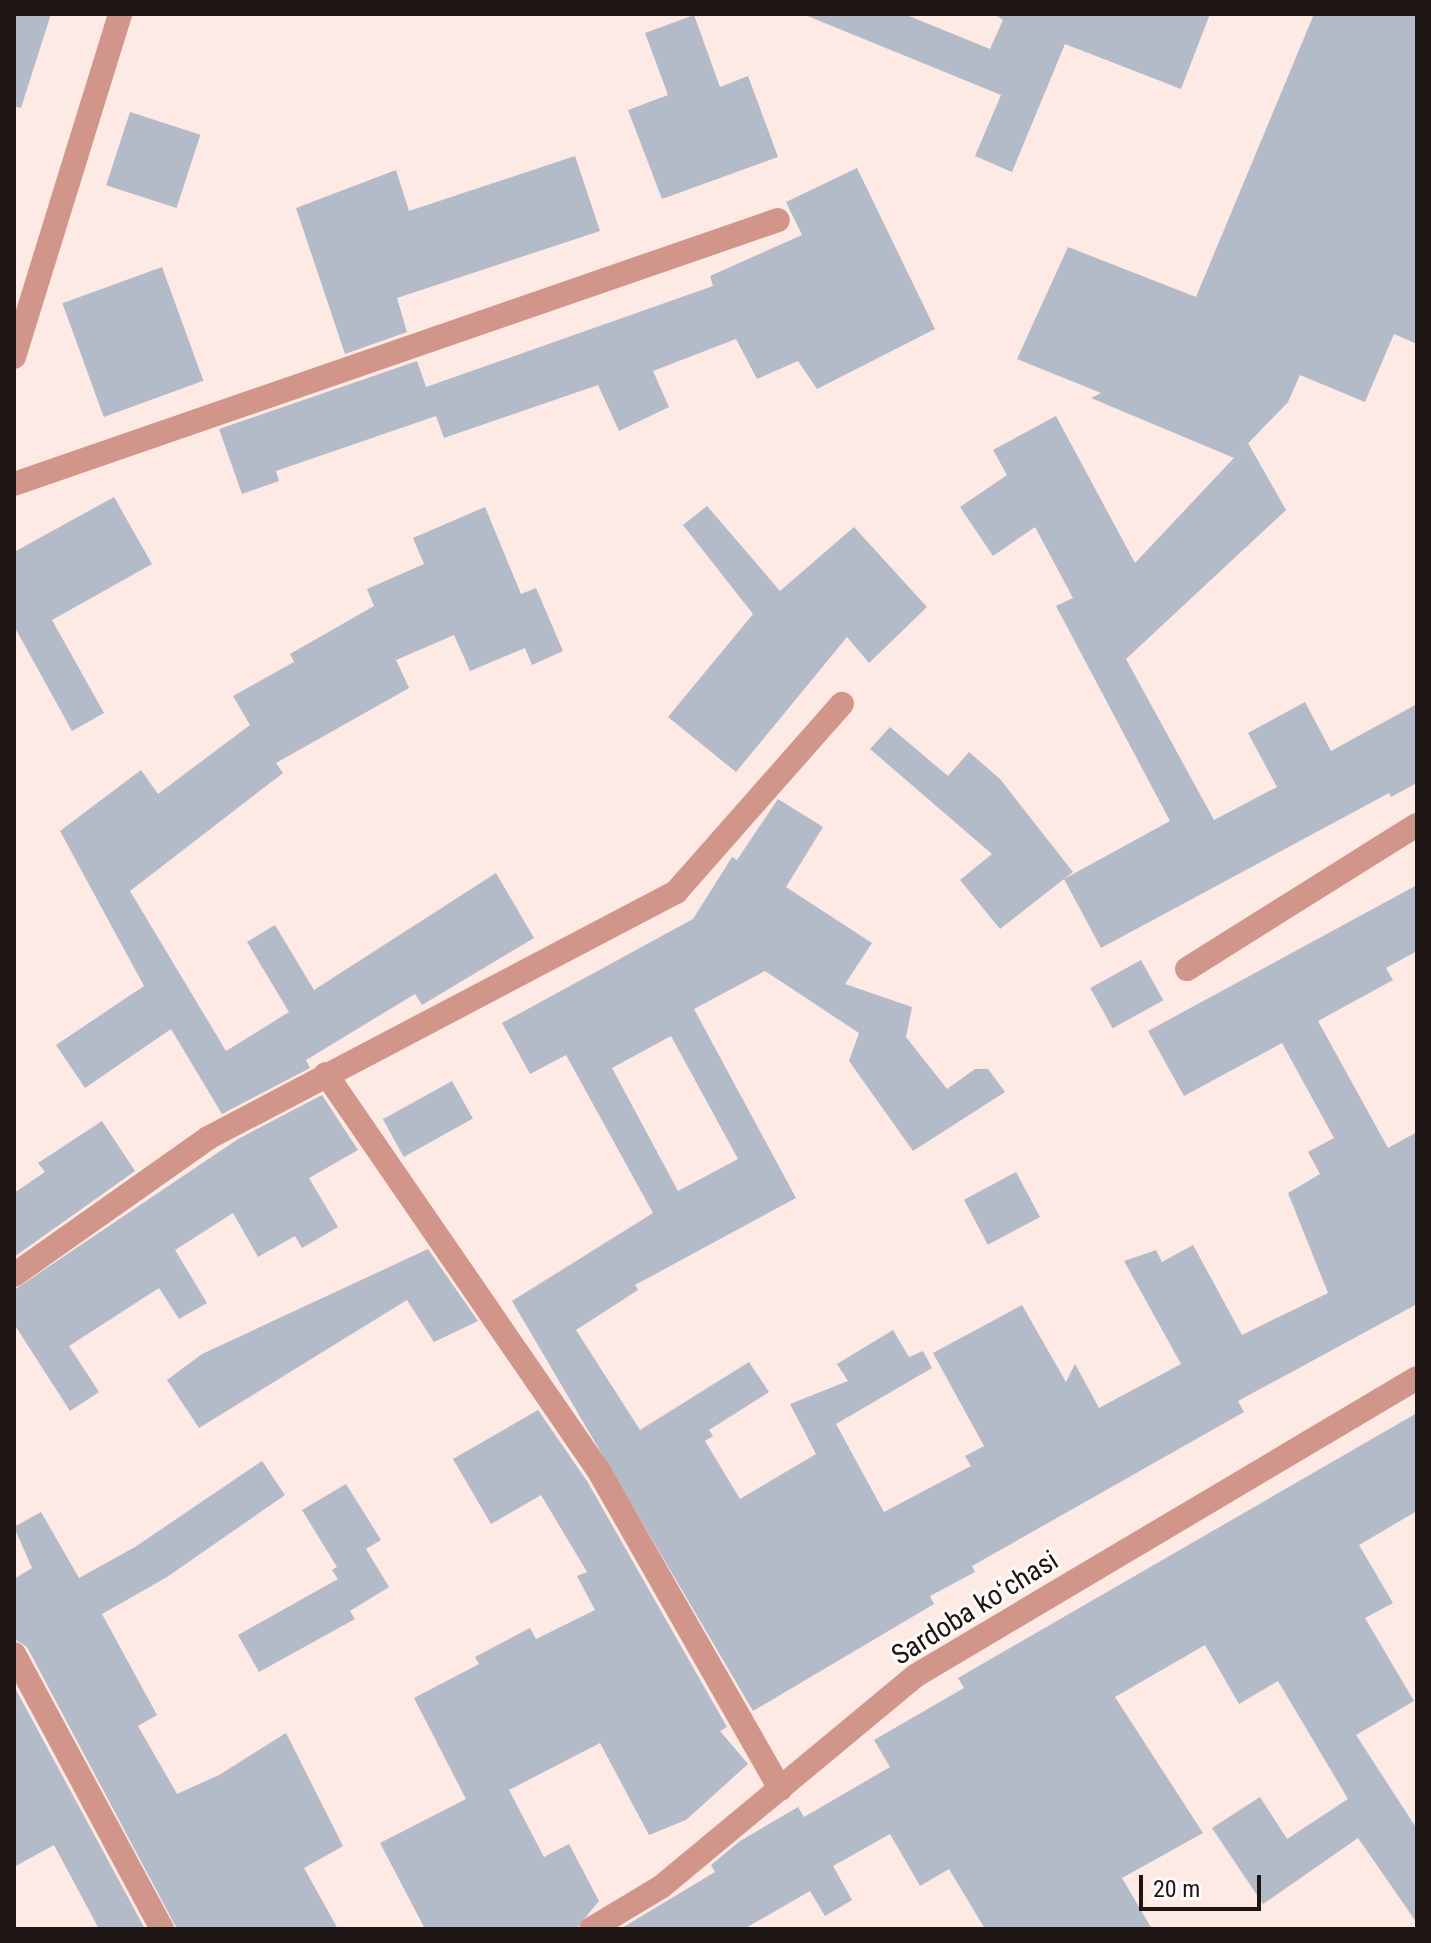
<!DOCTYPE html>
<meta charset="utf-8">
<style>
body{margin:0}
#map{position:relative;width:1431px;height:1943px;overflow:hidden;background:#fdeae5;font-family:"Roboto Condensed",sans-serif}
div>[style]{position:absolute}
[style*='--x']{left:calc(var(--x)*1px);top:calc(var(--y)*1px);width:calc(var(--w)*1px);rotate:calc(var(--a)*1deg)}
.building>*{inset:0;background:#b3bac8;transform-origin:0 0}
.minor>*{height:24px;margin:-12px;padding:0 12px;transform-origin:12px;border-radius:12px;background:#d19589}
span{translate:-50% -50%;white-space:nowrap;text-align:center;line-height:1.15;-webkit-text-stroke:6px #fffbfa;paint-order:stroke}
.street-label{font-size:28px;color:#1c1514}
.frame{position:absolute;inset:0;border:16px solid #1c1514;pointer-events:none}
.scale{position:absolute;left:1139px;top:1875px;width:122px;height:36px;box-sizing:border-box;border:4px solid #1c1514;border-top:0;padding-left:10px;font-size:24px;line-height:28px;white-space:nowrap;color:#1c1514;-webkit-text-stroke:6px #fffbfa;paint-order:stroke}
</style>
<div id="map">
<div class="building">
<i style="clip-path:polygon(14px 14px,51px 14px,21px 108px,14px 106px)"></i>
<i style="clip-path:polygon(904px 14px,990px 49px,1003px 20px,994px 14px,1210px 14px,1181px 89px,1065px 44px,1012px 172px,975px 156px,1001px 95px,805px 15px)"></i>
<i style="clip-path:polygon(1314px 14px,1417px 14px,1417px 344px,1394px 334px,1365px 402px,1300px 375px,1288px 402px,1234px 458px,1091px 398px,1101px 393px,1017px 359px,1068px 247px,1196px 297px)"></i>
<i style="clip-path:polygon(694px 15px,720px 87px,748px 76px,778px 157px,662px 199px,628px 110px,668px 95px,645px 33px)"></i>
<i style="left:130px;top:112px;width:74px;height:77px;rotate:18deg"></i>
<i style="clip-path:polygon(575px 156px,600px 231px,397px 298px,407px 332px,345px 354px,296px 208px,396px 170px,409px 211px)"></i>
<i style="clip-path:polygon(857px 168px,935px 329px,817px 389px,798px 361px,757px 379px,736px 339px,653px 371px,669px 407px,619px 431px,598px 385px,444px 438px,436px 416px,276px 471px,279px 481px,242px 494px,219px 429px,417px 361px,426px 387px,713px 286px,710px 276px,802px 235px,786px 202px)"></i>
<i style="left:162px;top:267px;width:121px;height:106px;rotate:70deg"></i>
<i style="clip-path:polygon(1056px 416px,1135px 563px,1248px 443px,1286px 510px,1126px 659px,1214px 820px,1277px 787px,1248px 733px,1305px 702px,1331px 751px,1417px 704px,1417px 783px,1391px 797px,1389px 793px,1101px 948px,1064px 879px,1170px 821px,1056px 606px,1073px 598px,1035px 527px,993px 556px,960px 507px,1007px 475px,993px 450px)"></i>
<i style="clip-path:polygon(114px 497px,152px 564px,52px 620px,104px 713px,72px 731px,14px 626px,14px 552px)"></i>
<i style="clip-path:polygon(707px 506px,780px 591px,854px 527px,927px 607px,869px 663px,847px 637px,736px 772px,668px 717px,753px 614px,683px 525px)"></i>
<i style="clip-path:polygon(485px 507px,521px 594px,536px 588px,563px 651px,532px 665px,525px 648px,470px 671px,454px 635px,396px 660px,409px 688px,276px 763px,283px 773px,130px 891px,226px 1051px,289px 1012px,247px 942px,275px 925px,314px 990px,496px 873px,534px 938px,422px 1005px,415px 994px,306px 1060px,310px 1068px,222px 1114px,171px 1029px,85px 1088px,56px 1045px,144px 986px,60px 831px,141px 770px,158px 794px,250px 725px,233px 696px,294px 662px,290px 654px,374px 606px,367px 589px,424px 564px,413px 538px)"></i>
<i style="clip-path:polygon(890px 727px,948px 776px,969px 752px,1000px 779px,1073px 872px,1000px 929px,960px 880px,992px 854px,870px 749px)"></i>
<i style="clip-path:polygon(evenodd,778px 799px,823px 827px,786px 887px,872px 943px,845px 984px,912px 1007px,906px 1037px,947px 1089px,975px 1069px,988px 1069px,1005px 1092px,913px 1151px,849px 1061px,859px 1033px,765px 971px,694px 1009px,796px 1198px,635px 1285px,638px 1290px,576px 1330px,640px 1430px,749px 1362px,769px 1392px,709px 1430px,713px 1436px,705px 1441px,740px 1499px,816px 1454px,790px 1404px,848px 1381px,837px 1364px,893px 1330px,909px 1357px,923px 1351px,932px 1368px,836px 1424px,884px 1512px,971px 1466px,965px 1456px,984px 1446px,933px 1353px,1022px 1305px,1066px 1382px,1075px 1364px,1099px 1408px,1181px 1364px,1124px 1261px,1156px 1250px,1162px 1262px,1193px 1245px,1242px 1335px,1328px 1293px,1288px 1193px,1320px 1174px,1308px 1152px,1334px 1138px,1282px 1043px,1184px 1096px,1148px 1031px,1417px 885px,1417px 951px,1386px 968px,1393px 980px,1318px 1021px,1388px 1148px,1417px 1132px,1417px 1304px,1238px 1401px,1244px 1412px,972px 1566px,975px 1572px,930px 1596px,934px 1604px,753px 1711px,512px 1301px,653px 1213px,566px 1055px,530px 1074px,502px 1023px,693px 919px,732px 857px,737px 860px,778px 799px,671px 1036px,738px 1159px,678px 1191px,612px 1068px,671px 1036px)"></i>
<i style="left:1141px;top:960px;width:46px;height:58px;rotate:61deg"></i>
<i style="left:452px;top:1081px;width:43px;height:79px;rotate:61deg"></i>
<i style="clip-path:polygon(322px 1095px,358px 1150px,309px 1178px,338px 1227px,302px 1248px,295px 1236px,258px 1257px,233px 1213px,175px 1250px,207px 1303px,179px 1319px,159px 1288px,69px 1346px,99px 1392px,70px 1411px,14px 1324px,14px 1290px,238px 1139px)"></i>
<i style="clip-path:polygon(102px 1121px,135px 1171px,14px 1257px,14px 1193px,45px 1172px,38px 1163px)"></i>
<i style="left:1016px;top:1172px;width:51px;height:59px;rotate:62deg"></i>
<i style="clip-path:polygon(428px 1249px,478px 1321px,434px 1342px,407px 1300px,199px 1428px,167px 1380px,202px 1354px)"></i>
<i style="clip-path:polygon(538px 1410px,587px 1481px,727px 1727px,720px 1731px,748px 1764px,686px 1820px,649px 1835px,600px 1743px,509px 1790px,544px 1857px,569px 1844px,599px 1901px,576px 1929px,425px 1929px,380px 1843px,466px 1799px,414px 1698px,479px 1664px,475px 1657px,530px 1628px,536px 1639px,595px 1610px,577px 1576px,587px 1572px,541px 1495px,491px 1524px,453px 1459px)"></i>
<i style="clip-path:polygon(1417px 1413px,1417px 1511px,1359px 1545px,1393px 1603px,1365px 1618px,1414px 1701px,1356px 1735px,1417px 1829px,1417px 1923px,1358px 1838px,1263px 1904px,1212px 1828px,1260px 1797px,1287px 1839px,1348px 1799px,1278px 1681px,1239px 1704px,1205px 1645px,1115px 1697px,1203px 1833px,1122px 1878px,1152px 1929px,985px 1929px,949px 1869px,920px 1886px,890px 1834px,833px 1866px,852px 1900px,825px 1916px,810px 1891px,744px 1929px,620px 1929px,715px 1872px,711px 1865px,740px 1841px,798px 1807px,804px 1817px,890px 1767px,874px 1740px,964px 1688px,958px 1678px)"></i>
<i style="clip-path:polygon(262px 1461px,285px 1495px,167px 1577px,102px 1614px,157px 1715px,138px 1726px,177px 1794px,219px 1775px,286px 1733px,343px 1846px,304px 1868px,338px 1929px,177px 1929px,27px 1647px,14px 1639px,14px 1579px,32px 1568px,14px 1527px,41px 1512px,79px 1578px,135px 1547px)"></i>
<i style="clip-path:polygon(346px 1484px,381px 1540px,366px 1549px,389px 1587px,350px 1611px,355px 1619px,259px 1672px,238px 1635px,338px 1579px,332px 1570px,337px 1567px,302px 1510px)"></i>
<i style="clip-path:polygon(14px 1686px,145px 1929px,99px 1929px,54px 1845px,14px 1867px)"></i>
</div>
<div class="minor">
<i style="--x:14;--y:357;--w:359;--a:-72.8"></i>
<i style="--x:14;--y:484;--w:808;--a:-19.06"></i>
<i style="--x:1187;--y:969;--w:271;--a:-32.1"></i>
<i style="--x:326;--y:1074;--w:484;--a:55.5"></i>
<i style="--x:600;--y:1473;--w:364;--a:60.3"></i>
<i style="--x:14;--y:1275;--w:237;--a:-35.2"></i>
<i style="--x:208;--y:1138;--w:529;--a:-27.73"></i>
<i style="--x:676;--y:892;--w:251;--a:-48.6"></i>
<i style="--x:14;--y:1654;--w:312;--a:61.7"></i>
<i style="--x:591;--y:1929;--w:82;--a:-31"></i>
<i style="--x:661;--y:1887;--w:330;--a:-39.7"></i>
<i style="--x:915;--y:1676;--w:584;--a:-30.69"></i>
</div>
<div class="street-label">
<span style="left:975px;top:1608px;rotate:-32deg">Sardoba koʻchasi</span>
</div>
<div class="frame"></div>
<div class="scale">20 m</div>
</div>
